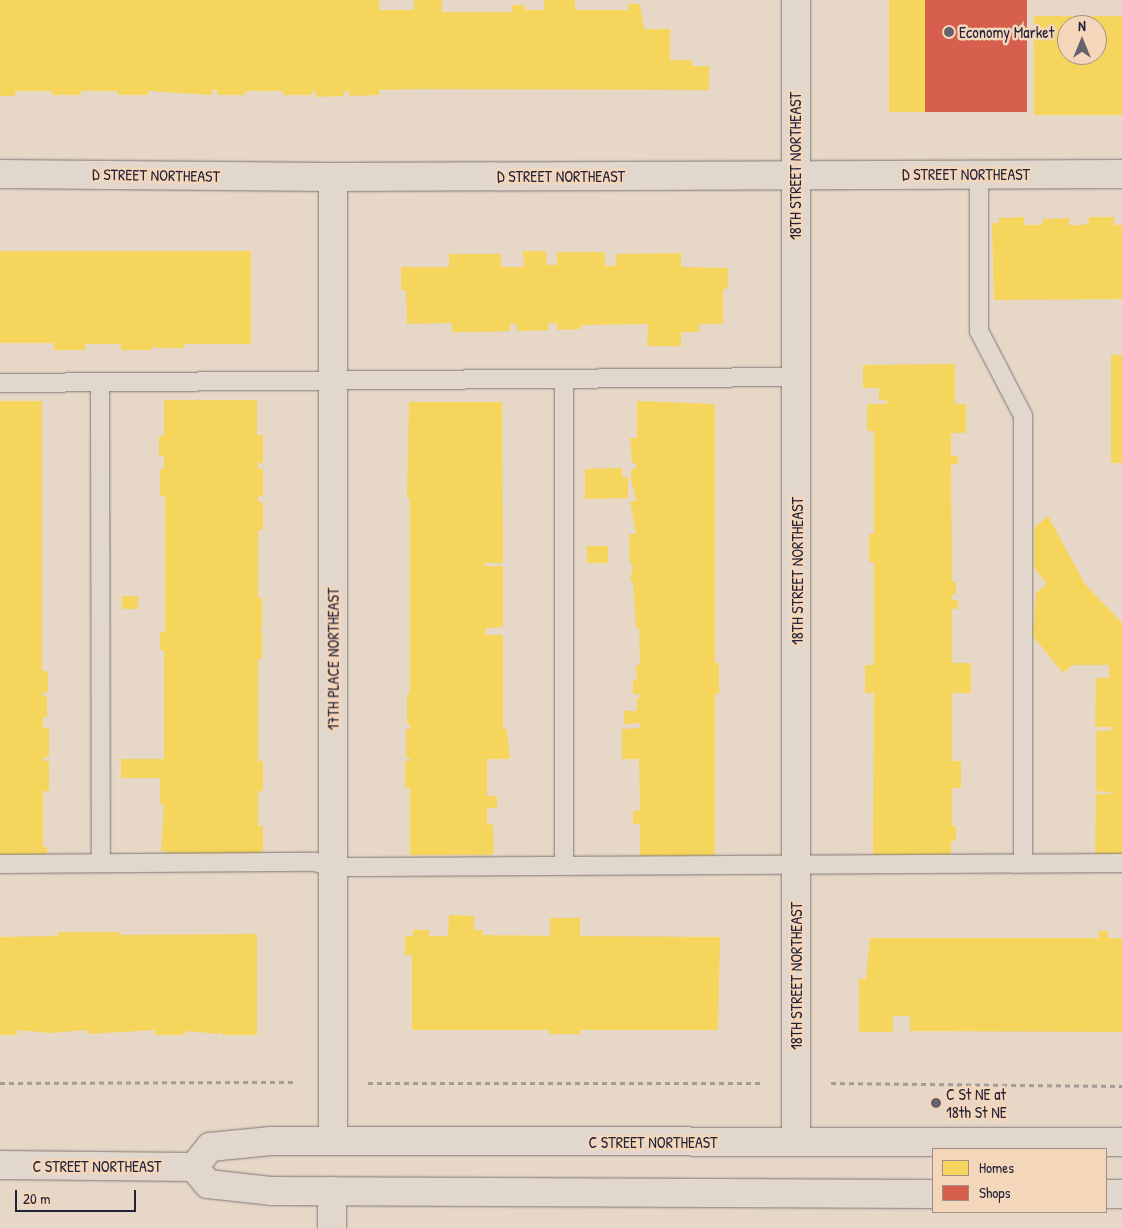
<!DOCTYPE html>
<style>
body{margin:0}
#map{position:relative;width:1122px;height:1228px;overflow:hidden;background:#e7d7c7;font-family:"Patrick Hand",sans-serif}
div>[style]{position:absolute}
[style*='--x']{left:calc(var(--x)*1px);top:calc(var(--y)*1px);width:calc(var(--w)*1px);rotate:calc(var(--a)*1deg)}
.homes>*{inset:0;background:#f6d55c;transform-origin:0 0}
.shops>*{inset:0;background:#d6604d;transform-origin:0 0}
.path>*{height:3px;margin-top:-1.5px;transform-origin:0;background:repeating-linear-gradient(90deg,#a49c97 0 5px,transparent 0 9px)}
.roads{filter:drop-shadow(0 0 1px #7f7876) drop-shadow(0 0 1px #7f7876)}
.lane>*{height:18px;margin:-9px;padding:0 9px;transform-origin:9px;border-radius:9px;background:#e2d7cc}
.street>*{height:28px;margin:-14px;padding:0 14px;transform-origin:14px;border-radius:14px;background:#e2d7cc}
.primary>*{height:28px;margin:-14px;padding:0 14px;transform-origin:14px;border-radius:14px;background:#e2d7cc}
.dots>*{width:14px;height:14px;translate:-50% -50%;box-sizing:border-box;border:2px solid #f4d7ba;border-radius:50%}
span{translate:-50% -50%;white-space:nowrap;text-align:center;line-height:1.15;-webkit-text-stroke:5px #f4d7ba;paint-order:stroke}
.poi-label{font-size:16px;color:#22223b}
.left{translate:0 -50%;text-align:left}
.street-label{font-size:16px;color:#22223b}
.legend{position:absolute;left:932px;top:1148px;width:175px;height:65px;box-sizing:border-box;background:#f4d7ba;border:1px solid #a08f87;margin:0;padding:6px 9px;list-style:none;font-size:15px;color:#22223b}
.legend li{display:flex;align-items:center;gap:10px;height:25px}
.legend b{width:25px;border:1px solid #a08f87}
.north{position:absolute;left:1057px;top:15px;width:50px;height:50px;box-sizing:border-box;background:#f4d7ba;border:1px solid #a08f87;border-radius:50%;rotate:0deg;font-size:14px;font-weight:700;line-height:20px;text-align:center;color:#22223b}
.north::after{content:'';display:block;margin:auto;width:18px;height:22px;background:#67616c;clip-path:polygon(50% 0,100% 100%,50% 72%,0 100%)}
.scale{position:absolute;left:15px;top:1190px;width:121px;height:22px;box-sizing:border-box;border:2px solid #22223b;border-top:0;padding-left:6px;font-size:15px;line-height:18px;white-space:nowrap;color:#22223b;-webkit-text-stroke:4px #f4d7ba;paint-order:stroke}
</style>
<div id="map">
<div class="homes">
<i style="clip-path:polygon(0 0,379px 0,380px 10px,414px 10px,414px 0,442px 0,442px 12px,512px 12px,512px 5px,525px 5px,525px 10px,544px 10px,544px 0,575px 0,575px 10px,628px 10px,628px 4px,640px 4px,644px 29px,670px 29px,670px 60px,692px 60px,692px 66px,709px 66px,709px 90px,413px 89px,379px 90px,379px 95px,349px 96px,349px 91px,344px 91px,344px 96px,316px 97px,316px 91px,312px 91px,312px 95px,283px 95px,283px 91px,245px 91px,245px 95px,218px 95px,217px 90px,212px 90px,212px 95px,148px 91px,148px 95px,118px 95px,118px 91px,81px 91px,81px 95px,52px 95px,52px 91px,15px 91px,15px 96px,0 96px)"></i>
<i style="left:889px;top:0;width:36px;height:112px"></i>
<i style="clip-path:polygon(evenodd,1034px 16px,1122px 16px,1122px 115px,1034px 115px,1034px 16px,1067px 25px,1097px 25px,1097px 55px,1067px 55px,1067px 25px)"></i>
<i style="clip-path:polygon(1024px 217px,1024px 225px,1037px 225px,1043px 223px,1043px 219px,1069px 218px,1069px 225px,1082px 225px,1089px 223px,1089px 217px,1114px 217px,1114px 225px,1122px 225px,1122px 299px,994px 300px,992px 223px,999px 223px,999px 218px)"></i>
<i style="clip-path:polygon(0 251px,251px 251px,251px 344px,184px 344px,184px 348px,154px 348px,152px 344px,152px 350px,121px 350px,121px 344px,85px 344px,85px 350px,54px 350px,54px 343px,0 343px)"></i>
<i style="clip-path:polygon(523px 251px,546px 251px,547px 265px,557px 265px,557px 252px,605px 252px,605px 266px,616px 266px,616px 254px,681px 253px,681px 267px,728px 268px,728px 289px,723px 289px,723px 324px,699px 324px,699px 332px,681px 332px,681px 346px,647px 346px,648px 324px,581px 325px,581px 329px,557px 330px,557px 323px,548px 323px,549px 330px,517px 331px,517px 324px,510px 324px,510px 331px,481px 332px,452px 332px,452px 323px,407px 324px,406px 290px,401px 290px,401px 267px,449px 267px,449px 254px,501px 254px,501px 267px,524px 267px)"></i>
<i style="left:1111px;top:355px;width:11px;height:108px"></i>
<i style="clip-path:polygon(955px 364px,955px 404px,966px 404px,966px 433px,951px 433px,951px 456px,958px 456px,958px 464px,951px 464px,952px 582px,956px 582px,956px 594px,952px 594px,952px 600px,958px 600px,958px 609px,952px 609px,952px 663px,971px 663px,971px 693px,952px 693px,952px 761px,961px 761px,961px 788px,952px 788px,952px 826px,956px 826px,956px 841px,951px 841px,951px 855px,873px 856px,874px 693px,865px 693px,865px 665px,874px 665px,874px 562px,869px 562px,869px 534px,874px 534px,874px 431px,867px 431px,867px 404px,887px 404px,887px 400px,879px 400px,879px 388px,863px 388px,863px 365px)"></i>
<i style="clip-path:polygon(164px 400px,257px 400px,257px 435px,263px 435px,263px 463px,258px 463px,258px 469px,263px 469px,263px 496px,258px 496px,258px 502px,263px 502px,263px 530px,258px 530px,258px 598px,262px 598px,262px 629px,258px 629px,262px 631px,262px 659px,258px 659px,258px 761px,263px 761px,263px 790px,258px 792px,258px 826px,263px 826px,263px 855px,165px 855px,165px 851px,161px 851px,164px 804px,160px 804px,160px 778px,121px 778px,121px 759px,164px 759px,164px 650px,160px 650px,160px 632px,165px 632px,165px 496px,160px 496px,160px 469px,164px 469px,164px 456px,159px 456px,159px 436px,164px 436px)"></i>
<i style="clip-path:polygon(0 401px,42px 401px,42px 671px,48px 671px,48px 692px,43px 692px,43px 696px,47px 696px,47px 717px,43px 717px,43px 728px,49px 728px,49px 757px,44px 757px,44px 761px,49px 761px,49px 791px,43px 791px,43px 847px,47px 847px,47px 856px,0 856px)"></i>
<i style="clip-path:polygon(637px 401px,715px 404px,715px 663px,719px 663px,719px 694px,715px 694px,715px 855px,640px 857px,640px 824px,633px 824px,633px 811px,640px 810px,639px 759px,622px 759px,622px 729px,640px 728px,640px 723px,624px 724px,624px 711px,637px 711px,637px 698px,640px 698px,640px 694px,633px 694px,633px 680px,637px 679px,636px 665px,640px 665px,639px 628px,636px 628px,633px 581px,630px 581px,633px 564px,630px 564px,629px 534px,636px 534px,630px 501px,637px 501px,631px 480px,631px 469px,636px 469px,636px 463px,632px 463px,630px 438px,637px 438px)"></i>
<i style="clip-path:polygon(409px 402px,502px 402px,503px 563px,484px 563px,484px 566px,503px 566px,503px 627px,486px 628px,485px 635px,503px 635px,503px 729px,507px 729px,510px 759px,487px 759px,487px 796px,497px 796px,497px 808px,487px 808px,487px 824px,493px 824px,494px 853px,488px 855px,410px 855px,410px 788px,405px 788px,405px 761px,410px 761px,410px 758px,406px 758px,406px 729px,410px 729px,410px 724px,407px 724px,407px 696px,410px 692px,410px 498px,407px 498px)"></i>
<i style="clip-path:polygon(622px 468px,622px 477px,628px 477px,628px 498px,585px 499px,585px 469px)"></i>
<i style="clip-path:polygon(1048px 516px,1085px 584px,1122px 623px,1122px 856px,1095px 855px,1096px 794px,1111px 794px,1111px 792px,1096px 791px,1096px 731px,1111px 731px,1111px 727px,1095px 727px,1096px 678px,1109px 678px,1109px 665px,1072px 665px,1063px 673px,1033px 636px,1036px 593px,1047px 584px,1034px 568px,1034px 528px)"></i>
<i style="left:587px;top:546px;width:21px;height:17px"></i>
<i style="left:122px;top:596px;width:16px;height:13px"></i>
<i style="clip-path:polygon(449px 915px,474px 916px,474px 930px,483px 930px,483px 935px,550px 936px,550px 918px,580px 918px,580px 936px,720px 937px,718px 1030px,580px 1030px,580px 1034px,549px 1034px,549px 1030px,412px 1030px,412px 955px,405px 955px,405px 936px,413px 936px,413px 930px,429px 930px,429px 936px,448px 936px)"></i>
<i style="clip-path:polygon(1099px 931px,1108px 931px,1108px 938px,1122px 938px,1122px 1032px,910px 1031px,910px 1016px,893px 1016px,893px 1032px,859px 1032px,859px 979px,866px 979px,870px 938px,1099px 938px)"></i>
<i style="clip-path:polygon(58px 932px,119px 932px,119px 935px,257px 934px,257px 1035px,222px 1035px,221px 1030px,219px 1034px,185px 1031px,185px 1035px,155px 1035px,155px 1030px,88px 1034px,88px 1030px,50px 1033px,17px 1030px,17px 1035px,0 1035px,0 937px,58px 936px)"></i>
</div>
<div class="shops">
<i style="left:925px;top:0;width:102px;height:112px"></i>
</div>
<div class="path">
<i style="--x:0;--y:1083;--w:297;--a:-0.2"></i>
<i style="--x:368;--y:1083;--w:394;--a:0"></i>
<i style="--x:831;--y:1083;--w:291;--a:0.6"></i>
</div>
<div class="roads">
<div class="lane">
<i style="--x:979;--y:174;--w:157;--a:90"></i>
<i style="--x:979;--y:331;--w:96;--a:62.6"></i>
<i style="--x:1023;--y:416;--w:447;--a:90"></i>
<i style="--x:564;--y:380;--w:485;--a:90"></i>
<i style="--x:0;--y:383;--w:796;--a:-0.43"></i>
<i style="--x:100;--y:383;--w:479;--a:89.9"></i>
<i style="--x:0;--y:864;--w:315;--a:-0.4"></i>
<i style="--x:315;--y:862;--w:19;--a:16"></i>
<i style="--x:333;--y:867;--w:34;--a:0"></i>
<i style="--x:367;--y:867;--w:755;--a:-0.3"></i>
</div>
<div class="street">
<i style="--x:0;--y:174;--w:333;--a:0.5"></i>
<i style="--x:333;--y:177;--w:789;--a:-0.22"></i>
<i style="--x:333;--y:177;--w:964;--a:90"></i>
<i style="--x:796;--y:1142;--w:1142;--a:-90"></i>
<i style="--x:332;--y:1191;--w:37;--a:90"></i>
</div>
<div class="primary">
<i style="--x:0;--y:1165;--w:194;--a:0.6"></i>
<i style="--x:194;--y:1167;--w:26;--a:-51"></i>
<i style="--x:210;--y:1147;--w:61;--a:-5.6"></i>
<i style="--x:271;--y:1141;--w:851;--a:0.07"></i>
<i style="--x:194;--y:1167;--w:22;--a:51"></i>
<i style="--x:208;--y:1184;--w:63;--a:6.3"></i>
<i style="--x:271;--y:1191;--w:662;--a:0.26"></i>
<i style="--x:1106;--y:1194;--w:16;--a:0"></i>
</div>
</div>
<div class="dots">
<i style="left:949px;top:32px;background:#67616c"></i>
<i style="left:936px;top:1103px;background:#67616c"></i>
</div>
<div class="poi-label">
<span class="left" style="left:959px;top:32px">Economy Market</span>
<span class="left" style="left:946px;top:1103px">C St NE at<br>18th St NE</span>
</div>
<div class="street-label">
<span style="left:795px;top:166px;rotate:-90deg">18TH STREET NORTHEAST</span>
<span style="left:966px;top:174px">D STREET NORTHEAST</span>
<span style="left:156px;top:175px;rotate:1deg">D STREET NORTHEAST</span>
<span style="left:561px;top:176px">D STREET NORTHEAST</span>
<span style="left:797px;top:571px;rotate:-90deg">18TH STREET NORTHEAST</span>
<span style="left:333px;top:659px;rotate:-90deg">17TH PLACE NORTHEAST</span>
<span style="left:796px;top:976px;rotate:-90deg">18TH STREET NORTHEAST</span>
<span style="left:653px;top:1142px">C STREET NORTHEAST</span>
<span style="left:97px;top:1166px">C STREET NORTHEAST</span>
</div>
<ul class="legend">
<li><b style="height:14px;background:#f6d55c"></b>Homes</li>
<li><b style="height:14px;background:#d6604d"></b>Shops</li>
</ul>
<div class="north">N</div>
<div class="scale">20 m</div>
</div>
